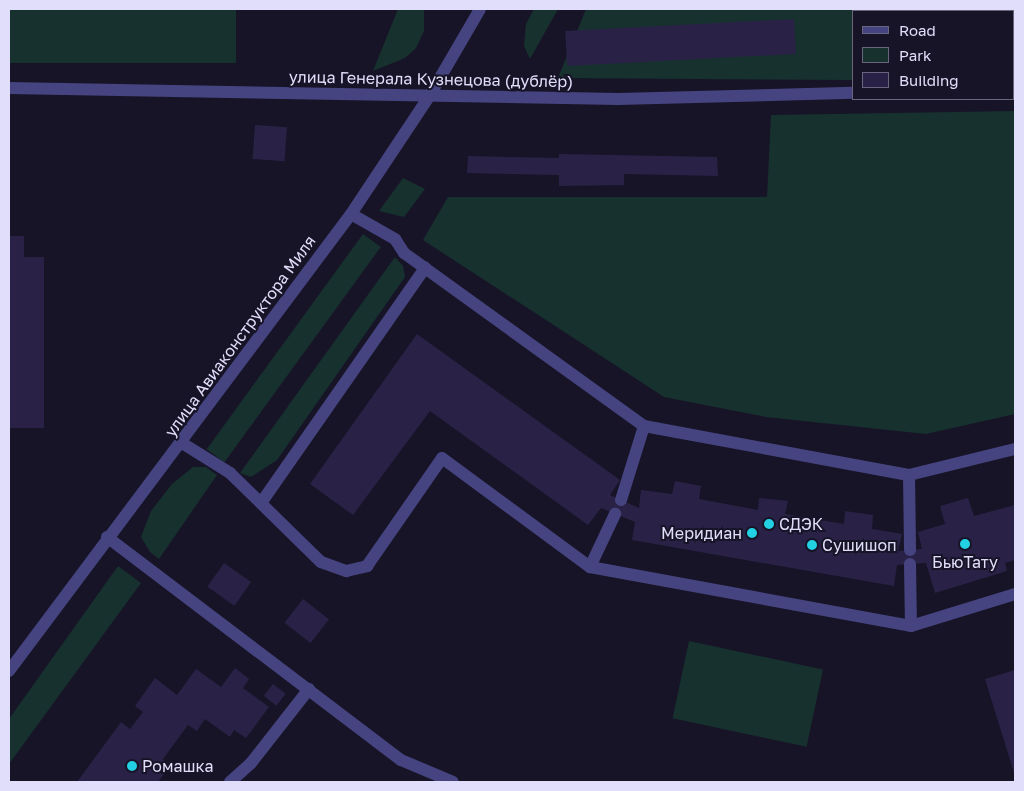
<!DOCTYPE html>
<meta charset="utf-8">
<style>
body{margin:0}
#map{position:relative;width:1024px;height:791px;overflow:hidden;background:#171427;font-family:"Golos Text",sans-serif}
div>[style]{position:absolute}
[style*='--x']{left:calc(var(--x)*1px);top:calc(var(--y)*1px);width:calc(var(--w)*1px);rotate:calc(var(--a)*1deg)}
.green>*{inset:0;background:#17312f;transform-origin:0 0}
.building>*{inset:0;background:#292246;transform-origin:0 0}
.minor>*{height:12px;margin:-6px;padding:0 6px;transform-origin:6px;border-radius:6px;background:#464480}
.dots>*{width:14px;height:14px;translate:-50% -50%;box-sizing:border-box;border:2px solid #171427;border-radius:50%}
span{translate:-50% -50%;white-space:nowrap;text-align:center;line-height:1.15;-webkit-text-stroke:4px #171427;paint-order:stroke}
.street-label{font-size:16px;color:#e1defb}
.poi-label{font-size:16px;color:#e1defb}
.left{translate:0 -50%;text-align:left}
.right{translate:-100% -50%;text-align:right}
.frame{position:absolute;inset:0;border:10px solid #e1defb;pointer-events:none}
.legend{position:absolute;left:852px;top:10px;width:162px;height:90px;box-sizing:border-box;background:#171427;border:1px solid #68657c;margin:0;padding:6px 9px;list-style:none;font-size:15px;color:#e1defb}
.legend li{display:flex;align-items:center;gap:10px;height:25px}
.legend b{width:25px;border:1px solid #68657c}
</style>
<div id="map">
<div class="green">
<i style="left:9px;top:9px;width:227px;height:54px"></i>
<i style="clip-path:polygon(398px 9px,424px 9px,424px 31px,416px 48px,405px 58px,373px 71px)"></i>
<i style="clip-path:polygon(534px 9px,558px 9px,530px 59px,524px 46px,526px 24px)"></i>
<i style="clip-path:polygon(586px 9px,1015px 9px,1015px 78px,1013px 11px,853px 11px,853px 80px,558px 78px)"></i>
<i style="clip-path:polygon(1015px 111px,1015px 414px,926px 434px,766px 417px,664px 397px,423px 240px,448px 197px,767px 197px,771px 115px)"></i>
<i style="clip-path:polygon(403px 178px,425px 189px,404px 217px,379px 211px)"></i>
<i style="left:363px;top:234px;width:22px;height:266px;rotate:36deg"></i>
<i style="clip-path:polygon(395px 257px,403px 266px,405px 277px,277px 460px,251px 477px,240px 473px)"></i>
<i style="clip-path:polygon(193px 467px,206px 467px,217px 475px,159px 559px,150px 552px,141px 537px,151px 511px,172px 484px)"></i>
<i style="clip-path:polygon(118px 566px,141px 583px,9px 764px,9px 719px)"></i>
<i style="left:689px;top:641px;width:137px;height:79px;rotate:12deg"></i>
</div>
<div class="building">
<i style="left:794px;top:19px;width:35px;height:229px;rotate:87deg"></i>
<i style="left:255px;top:125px;width:32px;height:34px;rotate:4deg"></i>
<i style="clip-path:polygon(559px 154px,717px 157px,718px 176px,624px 174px,624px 185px,559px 186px,559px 175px,467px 173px,468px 156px,559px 158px)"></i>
<i style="clip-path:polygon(9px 236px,24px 236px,24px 257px,44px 257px,44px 428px,9px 428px)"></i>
<i style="clip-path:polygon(417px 334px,620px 480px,610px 495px,639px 508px,641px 490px,672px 494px,675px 481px,701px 486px,699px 499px,758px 510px,759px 498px,788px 501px,785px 514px,844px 524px,845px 511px,873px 515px,872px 529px,902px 534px,898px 551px,922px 549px,918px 532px,945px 524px,940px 506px,968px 498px,974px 516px,1015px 505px,1015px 560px,1005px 563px,1007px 571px,935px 593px,926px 563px,897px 565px,894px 586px,632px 540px,635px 522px,601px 508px,588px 525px,430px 411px,353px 515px,310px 484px)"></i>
<i style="left:224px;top:563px;width:33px;height:29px;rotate:35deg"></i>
<i style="left:303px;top:599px;width:33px;height:30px;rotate:38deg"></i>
<i style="clip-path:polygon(235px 668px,249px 679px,243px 688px,269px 707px,246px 738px,234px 730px,230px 737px,205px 719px,197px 731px,188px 725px,163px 759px,169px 767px,158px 782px,77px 782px,121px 722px,130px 729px,143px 712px,135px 706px,155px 678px,177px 695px,196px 669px,221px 687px)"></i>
<i style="clip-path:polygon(1015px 670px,1015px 776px,985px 679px)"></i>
<i style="left:273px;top:684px;width:16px;height:15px;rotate:38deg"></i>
</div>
<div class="minor">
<i style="--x:9;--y:88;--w:609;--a:1.03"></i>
<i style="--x:618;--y:99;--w:235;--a:-1.5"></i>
<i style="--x:1013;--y:90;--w:2;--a:0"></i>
<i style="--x:351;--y:214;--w:51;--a:29.6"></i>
<i style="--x:395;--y:239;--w:17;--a:57"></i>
<i style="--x:404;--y:253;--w:296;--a:35.8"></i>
<i style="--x:644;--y:426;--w:269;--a:10.5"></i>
<i style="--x:909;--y:475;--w:109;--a:-13.8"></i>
<i style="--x:182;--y:443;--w:57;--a:32"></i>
<i style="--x:230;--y:473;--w:127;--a:44.4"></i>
<i style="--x:321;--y:562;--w:27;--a:20"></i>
<i style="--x:346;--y:571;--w:22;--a:-13"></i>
<i style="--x:367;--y:566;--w:131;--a:-55.2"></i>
<i style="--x:442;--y:458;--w:184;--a:36.4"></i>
<i style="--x:590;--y:567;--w:326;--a:10.4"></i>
<i style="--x:911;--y:626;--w:109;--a:-17.1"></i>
<i style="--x:909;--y:475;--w:75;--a:89.2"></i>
<i style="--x:621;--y:500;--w:77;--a:-72.7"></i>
<i style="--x:261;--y:503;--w:287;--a:-55.1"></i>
<i style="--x:107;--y:537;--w:369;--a:37.2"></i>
<i style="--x:401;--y:760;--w:56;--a:22.9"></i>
<i style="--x:910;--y:564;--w:62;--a:89.1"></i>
<i style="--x:590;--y:567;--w:59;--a:-64.7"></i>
<i style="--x:9;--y:671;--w:571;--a:-53.19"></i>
<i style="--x:351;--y:214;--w:143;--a:-56.4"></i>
<i style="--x:430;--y:95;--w:99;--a:-59.8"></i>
<i style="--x:230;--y:782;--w:28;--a:-42"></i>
<i style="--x:251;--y:763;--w:94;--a:-51.9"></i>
</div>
<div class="dots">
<i style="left:769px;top:524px;background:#22d1e3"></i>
<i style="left:752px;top:533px;background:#22d1e3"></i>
<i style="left:965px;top:544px;background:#22d1e3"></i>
<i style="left:812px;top:545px;background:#22d1e3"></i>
<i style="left:132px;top:766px;background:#22d1e3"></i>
</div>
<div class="street-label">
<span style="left:431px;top:79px;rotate:1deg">улица Генерала Кузнецова (дублёр)</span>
<span style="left:240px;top:336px;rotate:-54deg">улица Авиаконструктора Миля</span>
</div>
<div class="poi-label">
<span class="left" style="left:779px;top:524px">СДЭК</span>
<span class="right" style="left:742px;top:533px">Меридиан</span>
<span class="left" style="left:822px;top:545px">Сушишоп</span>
<span style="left:965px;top:562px">БьюТату</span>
<span class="left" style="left:142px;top:766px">Ромашка</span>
</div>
<div class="frame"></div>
<ul class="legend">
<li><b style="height:6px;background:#464480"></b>Road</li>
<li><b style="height:14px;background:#17312f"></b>Park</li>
<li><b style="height:14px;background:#292246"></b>Building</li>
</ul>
</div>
